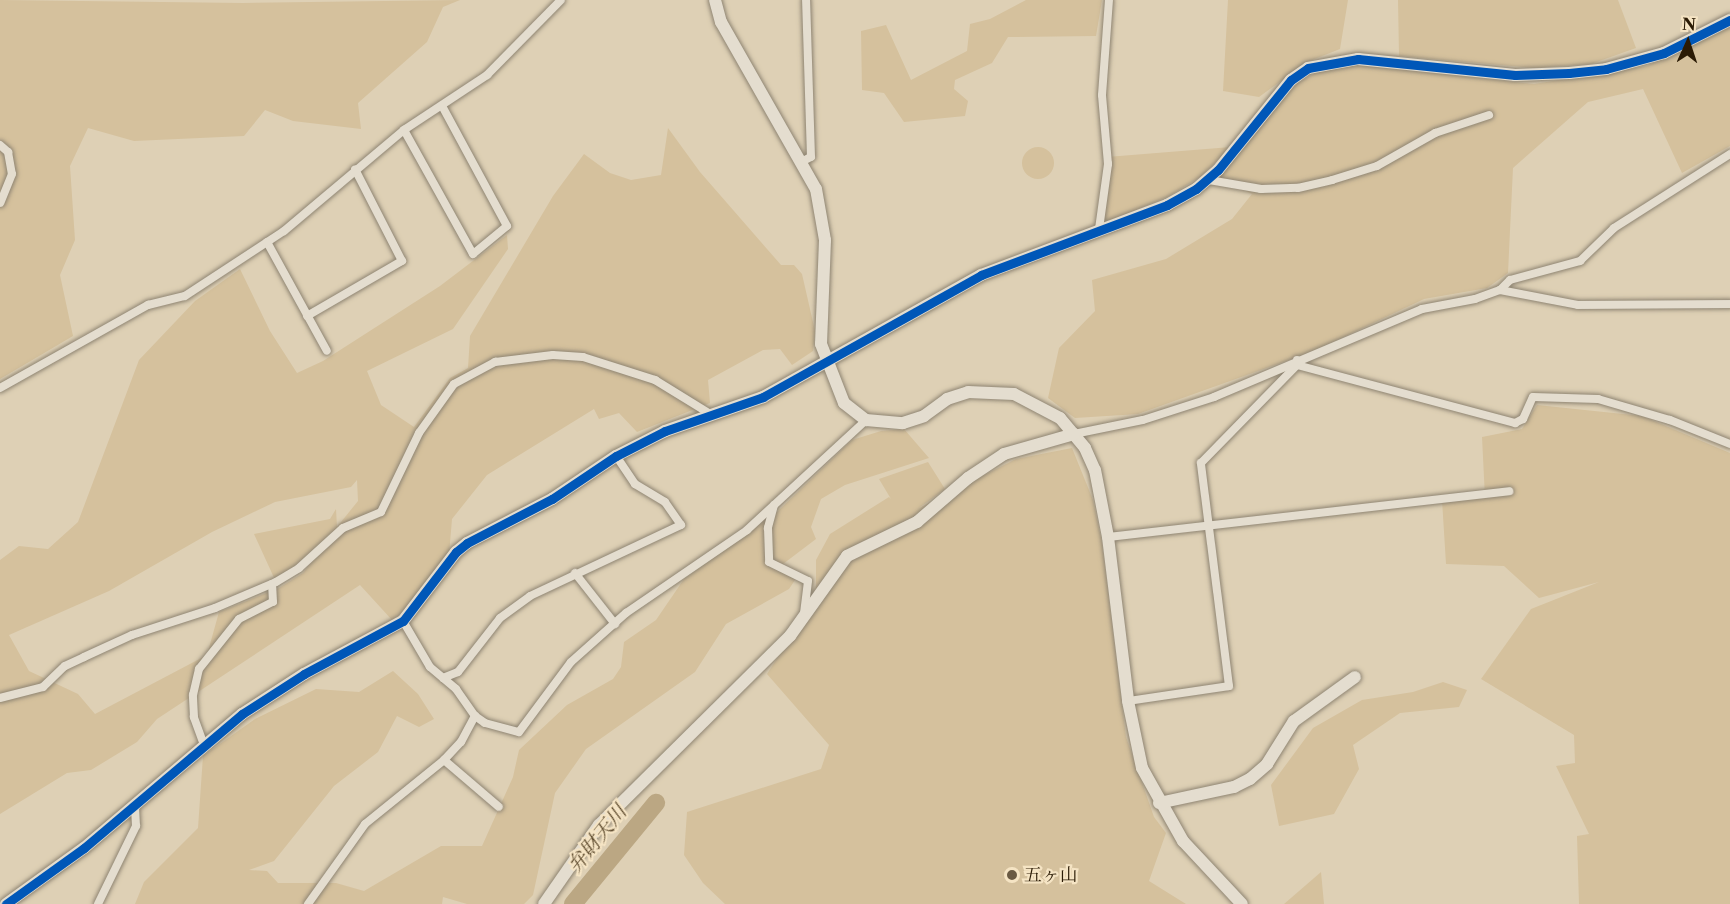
<!DOCTYPE html>
<meta charset="utf-8">
<style>
body{margin:0}
#map{position:relative;width:1730px;height:904px;overflow:hidden;background:#ded0b5;font-family:"Libre Caslon Text","Noto Serif JP",serif}
div>[style]{position:absolute}
[style*='--x']{left:calc(var(--x)*1px);top:calc(var(--y)*1px);width:calc(var(--w)*1px);rotate:calc(var(--a)*1deg)}
.green>*{inset:0;background:#d5c19d}
.round{border-radius:50%}
.river>*{height:18px;margin:-9px;padding:0 9px;transform-origin:9px;border-radius:9px;background:#bba783}
.roads{filter:drop-shadow(0 0 2px #8e8472) drop-shadow(0 0 2px #8e8472)}
.street>*{height:8px;margin:-4px;padding:0 4px;transform-origin:4px;border-radius:4px;background:#e4ddcf}
.secondary>*{height:12px;margin:-6px;padding:0 6px;transform-origin:6px;border-radius:6px;background:#e4ddcf}
.cycleway>*{height:9px;margin:-4.5px;padding:0 4.5px;transform-origin:4.5px;border-radius:4.5px;background:#0057b8}
.dots>*{width:16px;height:16px;translate:-50% -50%;box-sizing:border-box;border:3px solid #f5e4c4;border-radius:50%}
span{translate:-50% -50%;white-space:nowrap;text-align:center;line-height:1.15;-webkit-text-stroke:4.5px #f5e4c4;paint-order:stroke}
.poi-label{font-size:18px;color:#2b1b05}
.left{translate:0 -50%;text-align:left}
.water-label{font-size:20px;color:#5f4c2f;font-style:italic}
.north{position:absolute;left:1658px;top:12px;width:60px;height:60px;-webkit-text-stroke:4px #f5e4c4;paint-order:stroke;rotate:3deg;font-size:16px;font-weight:700;line-height:24px;text-align:center;color:#2b1b05}
.north::after{content:'';display:block;margin:auto;width:21px;height:27px;background:#2b1b05;clip-path:polygon(50% 0,100% 100%,50% 72%,0 100%)}
</style>
<div id="map">
<div class="green">
<i style="clip-path:polygon(0 0,243px 3px,460px 0,443px 7px,427px 42px,358px 103px,361px 129px,293px 121px,265px 110px,244px 136px,134px 141px,88px 128px,70px 166px,75px 240px,60px 275px,73px 336px,0 379px)"></i>
<i style="clip-path:polygon(1026px 0,1102px 0,1096px 36px,1008px 37px,992px 63px,955px 80px,954px 89px,968px 101px,965px 116px,904px 122px,884px 93px,862px 90px,861px 31px,886px 25px,911px 80px,967px 51px,970px 24px,990px 19px)"></i>
<i style="clip-path:polygon(1228px 0,1348px 0,1340px 49px,1307px 62px,1259px 97px,1223px 91px)"></i>
<i style="clip-path:polygon(1398px 0,1618px 0,1636px 48px,1591px 64px,1533px 68px,1399px 56px)"></i>
<i style="clip-path:polygon(1730px 26px,1730px 146px,1682px 173px,1643px 89px,1588px 102px,1513px 168px,1508px 273px,1487px 288px,1424px 299px,1314px 351px,1138px 414px,1075px 418px,1048px 398px,1059px 348px,1095px 311px,1092px 280px,1166px 259px,1232px 219px,1252px 194px,1218px 179px,1296px 84px,1321px 70px,1357px 65px,1534px 84px,1647px 66px)"></i>
<i style="clip-path:polygon(evenodd,668px 128px,700px 172px,781px 265px,794px 265px,802px 274px,815px 331px,813px 351px,792px 365px,780px 349px,763px 350px,708px 380px,710px 403px,637px 432px,619px 413px,599px 419px,594px 409px,487px 475px,452px 519px,449px 555px,414px 604px,392px 620px,360px 585px,157px 719px,137px 742px,91px 770px,67px 773px,0 814px,0 560px,19px 546px,48px 549px,78px 522px,139px 360px,195px 301px,240px 269px,270px 331px,297px 373px,323px 361px,440px 286px,507px 235px,508px 249px,453px 329px,367px 371px,381px 405px,414px 427px,450px 378px,468px 368px,470px 336px,553px 196px,584px 154px,610px 173px,631px 180px,661px 175px,668px 128px,357px 480px,358px 501px,337px 527px,336px 509px,330px 519px,254px 534px,276px 582px,321px 549px,303px 573px,279px 588px,219px 612px,207px 655px,95px 714px,78px 694px,29px 671px,9px 635px,109px 591px,212px 532px,275px 502px,351px 487px,357px 480px)"></i>
<i style="clip-path:polygon(1231px 147px,1200px 177px,1169px 196px,1100px 225px,1107px 157px)"></i>
<i class="round" style="left:1022px;top:147px;width:32px;height:32px"></i>
<i style="clip-path:polygon(1537px 405px,1642px 416px,1730px 453px,1730px 904px,1579px 904px,1577px 836px,1589px 834px,1556px 766px,1575px 763px,1574px 735px,1481px 679px,1531px 609px,1599px 582px,1539px 598px,1504px 566px,1446px 564px,1442px 500px,1485px 498px,1482px 437px,1522px 429px)"></i>
<i style="clip-path:polygon(904px 429px,929px 458px,845px 485px,821px 499px,811px 527px,816px 539px,783px 564px,795px 580px,789px 589px,726px 624px,695px 672px,586px 749px,555px 793px,533px 895px,524px 904px,467px 904px,443px 897px,442px 904px,135px 904px,144px 882px,198px 828px,203px 756px,255px 719px,316px 689px,359px 692px,393px 671px,418px 694px,434px 719px,419px 727px,397px 716px,378px 752px,334px 786px,274px 861px,249px 870px,267px 871px,278px 883px,336px 883px,364px 891px,441px 846px,482px 846px,513px 777px,519px 750px,567px 705px,613px 679px,621px 667px,624px 642px,656px 620px,684px 579px,778px 511px,852px 440px,881px 431px)"></i>
<i style="clip-path:polygon(1072px 448px,1093px 500px,1102px 543px,1126px 737px,1154px 817px,1166px 833px,1149px 881px,1186px 904px,725px 904px,703px 883px,684px 855px,687px 812px,821px 769px,829px 745px,767px 674px,816px 598px,816px 560px,830px 534px,889px 497px,891px 499px,879px 479px,928px 462px,945px 489px,919px 508px,1016px 459px)"></i>
<i style="clip-path:polygon(1443px 682px,1467px 690px,1459px 707px,1400px 713px,1353px 745px,1359px 769px,1334px 814px,1279px 826px,1271px 785px,1313px 728px,1362px 700px,1413px 692px)"></i>
<i style="clip-path:polygon(1321px 872px,1324px 904px,1284px 904px)"></i>
</div>
<div class="river">
<i style="--x:573;--y:904;--w:131;--a:-50.6"></i>
</div>
<div class="roads">
<div class="street">
<i style="--x:404;--y:130;--w:142;--a:60.9"></i>
<i style="--x:473;--y:254;--w:44;--a:-39.5"></i>
<i style="--x:507;--y:226;--w:136;--a:-118.4"></i>
<i style="--x:0;--y:145;--w:11;--a:41"></i>
<i style="--x:8;--y:152;--w:22;--a:80"></i>
<i style="--x:12;--y:174;--w:31;--a:112"></i>
<i style="--x:803;--y:161;--w:9;--a:-27"></i>
<i style="--x:811;--y:157;--w:157;--a:-91.8"></i>
<i style="--x:1209;--y:180;--w:53;--a:9.8"></i>
<i style="--x:1261;--y:189;--w:37;--a:-2"></i>
<i style="--x:1298;--y:188;--w:35;--a:-13"></i>
<i style="--x:1332;--y:180;--w:47;--a:-17.3"></i>
<i style="--x:1377;--y:166;--w:67;--a:-29.6"></i>
<i style="--x:1435;--y:133;--w:57;--a:-18.4"></i>
<i style="--x:1099;--y:229;--w:66;--a:-82.1"></i>
<i style="--x:1108;--y:164;--w:69;--a:-95"></i>
<i style="--x:1102;--y:95;--w:95;--a:-85.8"></i>
<i style="--x:267;--y:242;--w:124;--a:61.2"></i>
<i style="--x:1500;--y:290;--w:14;--a:-45"></i>
<i style="--x:1510;--y:280;--w:73;--a:-15.2"></i>
<i style="--x:1580;--y:261;--w:47;--a:-44.1"></i>
<i style="--x:1614;--y:228;--w:138;--a:-32.5"></i>
<i style="--x:307;--y:316;--w:110;--a:-30.1"></i>
<i style="--x:402;--y:261;--w:103;--a:-117.1"></i>
<i style="--x:1297;--y:365;--w:226;--a:14.9"></i>
<i style="--x:1515;--y:423;--w:9;--a:-27"></i>
<i style="--x:1523;--y:419;--w:24;--a:-66"></i>
<i style="--x:1533;--y:397;--w:65;--a:1.8"></i>
<i style="--x:1598;--y:399;--w:75;--a:16.3"></i>
<i style="--x:1670;--y:420;--w:65;--a:21.8"></i>
<i style="--x:0;--y:388;--w:170;--a:-29.3"></i>
<i style="--x:148;--y:305;--w:38;--a:-14"></i>
<i style="--x:185;--y:296;--w:118;--a:-33.3"></i>
<i style="--x:284;--y:231;--w:157;--a:-40.1"></i>
<i style="--x:404;--y:130;--w:100;--a:-33.5"></i>
<i style="--x:487;--y:75;--w:105;--a:-45.4"></i>
<i style="--x:1074;--y:434;--w:70;--a:-11.5"></i>
<i style="--x:1143;--y:420;--w:75;--a:-17.9"></i>
<i style="--x:1214;--y:397;--w:226;--a:-22.9"></i>
<i style="--x:1422;--y:309;--w:54;--a:-10.7"></i>
<i style="--x:1475;--y:299;--w:27;--a:-20"></i>
<i style="--x:1500;--y:290;--w:79;--a:10.9"></i>
<i style="--x:1578;--y:305;--w:152;--a:-0.4"></i>
<i style="--x:774;--y:505;--w:24;--a:105"></i>
<i style="--x:768;--y:528;--w:34;--a:88"></i>
<i style="--x:769;--y:562;--w:43;--a:26"></i>
<i style="--x:808;--y:581;--w:32;--a:97"></i>
<i style="--x:1108;--y:537;--w:404;--a:-6.5"></i>
<i style="--x:575;--y:573;--w:65;--a:51.9"></i>
<i style="--x:403;--y:621;--w:53;--a:59.6"></i>
<i style="--x:430;--y:667;--w:34;--a:40"></i>
<i style="--x:456;--y:689;--w:33;--a:55"></i>
<i style="--x:475;--y:716;--w:12;--a:35"></i>
<i style="--x:485;--y:723;--w:35;--a:15"></i>
<i style="--x:519;--y:732;--w:87;--a:-53.4"></i>
<i style="--x:571;--y:662;--w:74;--a:-41.7"></i>
<i style="--x:626;--y:613;--w:147;--a:-34.4"></i>
<i style="--x:747;--y:530;--w:162;--a:-42.7"></i>
<i style="--x:443;--y:678;--w:16;--a:-22"></i>
<i style="--x:458;--y:672;--w:68;--a:-52.1"></i>
<i style="--x:500;--y:618;--w:37;--a:-36"></i>
<i style="--x:530;--y:596;--w:167;--a:-25.2"></i>
<i style="--x:681;--y:525;--w:28;--a:-125"></i>
<i style="--x:665;--y:502;--w:35;--a:-149"></i>
<i style="--x:635;--y:484;--w:34;--a:-124"></i>
<i style="--x:0;--y:698;--w:44;--a:-14.3"></i>
<i style="--x:43;--y:687;--w:30;--a:-44"></i>
<i style="--x:65;--y:666;--w:21;--a:-25"></i>
<i style="--x:84;--y:657;--w:53;--a:-24.6"></i>
<i style="--x:132;--y:635;--w:87;--a:-18"></i>
<i style="--x:215;--y:608;--w:66;--a:-23.1"></i>
<i style="--x:276;--y:582;--w:27;--a:-31"></i>
<i style="--x:299;--y:568;--w:59;--a:-42.3"></i>
<i style="--x:343;--y:528;--w:41;--a:-22.8"></i>
<i style="--x:381;--y:512;--w:88;--a:-64.3"></i>
<i style="--x:419;--y:433;--w:60;--a:-54.5"></i>
<i style="--x:454;--y:384;--w:47;--a:-28.2"></i>
<i style="--x:495;--y:362;--w:58;--a:-6.9"></i>
<i style="--x:553;--y:355;--w:30;--a:4"></i>
<i style="--x:583;--y:357;--w:76;--a:17.7"></i>
<i style="--x:655;--y:380;--w:67;--a:31.6"></i>
<i style="--x:1128;--y:701;--w:102;--a:-8.4"></i>
<i style="--x:1229;--y:686;--w:225;--a:-97.2"></i>
<i style="--x:1201;--y:463;--w:137;--a:-45.6"></i>
<i style="--x:1297;--y:365;--w:5;--a:-90"></i>
<i style="--x:204;--y:745;--w:30;--a:-110"></i>
<i style="--x:194;--y:717;--w:22;--a:-93"></i>
<i style="--x:193;--y:695;--w:27;--a:-77"></i>
<i style="--x:199;--y:669;--w:64;--a:-51.3"></i>
<i style="--x:239;--y:619;--w:38;--a:-27"></i>
<i style="--x:273;--y:602;--w:18;--a:-93"></i>
<i style="--x:444;--y:760;--w:72;--a:40.5"></i>
<i style="--x:98;--y:904;--w:87;--a:-64"></i>
<i style="--x:136;--y:826;--w:22;--a:-93"></i>
<i style="--x:308;--y:904;--w:98;--a:-54.5"></i>
<i style="--x:365;--y:824;--w:102;--a:-39"></i>
<i style="--x:444;--y:760;--w:25;--a:-47"></i>
<i style="--x:461;--y:742;--w:30;--a:-62"></i>
</div>
<div class="secondary">
<i style="--x:715;--y:0;--w:23;--a:75"></i>
<i style="--x:721;--y:22;--w:192;--a:60.4"></i>
<i style="--x:816;--y:189;--w:52;--a:80"></i>
<i style="--x:825;--y:240;--w:104;--a:92.2"></i>
<i style="--x:821;--y:344;--w:63;--a:68.7"></i>
<i style="--x:844;--y:403;--w:28;--a:38"></i>
<i style="--x:866;--y:420;--w:37;--a:5"></i>
<i style="--x:903;--y:423;--w:22;--a:-18"></i>
<i style="--x:924;--y:416;--w:29;--a:-36"></i>
<i style="--x:947;--y:399;--w:22;--a:-18"></i>
<i style="--x:968;--y:392;--w:46;--a:2.5"></i>
<i style="--x:1014;--y:394;--w:52;--a:27.6"></i>
<i style="--x:1060;--y:418;--w:39;--a:50"></i>
<i style="--x:1085;--y:448;--w:24;--a:66"></i>
<i style="--x:1095;--y:470;--w:68;--a:79"></i>
<i style="--x:1108;--y:537;--w:165;--a:83"></i>
<i style="--x:1128;--y:701;--w:68;--a:78.2"></i>
<i style="--x:1142;--y:768;--w:84;--a:60.7"></i>
<i style="--x:1183;--y:841;--w:86;--a:46.9"></i>
<i style="--x:1159;--y:803;--w:77;--a:-12"></i>
<i style="--x:1234;--y:787;--w:18;--a:-27"></i>
<i style="--x:1250;--y:779;--w:23;--a:-41"></i>
<i style="--x:1267;--y:764;--w:51;--a:-57.9"></i>
<i style="--x:1294;--y:721;--w:75;--a:-35.8"></i>
<i style="--x:6;--y:904;--w:96;--a:-35.7"></i>
<i style="--x:84;--y:848;--w:207;--a:-40.3"></i>
<i style="--x:242;--y:714;--w:74;--a:-32.8"></i>
<i style="--x:304;--y:674;--w:112;--a:-28.2"></i>
<i style="--x:403;--y:621;--w:87;--a:-52.5"></i>
<i style="--x:456;--y:552;--w:14;--a:-39"></i>
<i style="--x:467;--y:543;--w:96;--a:-27.4"></i>
<i style="--x:552;--y:499;--w:77;--a:-33.9"></i>
<i style="--x:616;--y:456;--w:55;--a:-27"></i>
<i style="--x:665;--y:431;--w:104;--a:-19.1"></i>
<i style="--x:763;--y:397;--w:250;--a:-29.2"></i>
<i style="--x:981;--y:275;--w:199;--a:-20.6"></i>
<i style="--x:1167;--y:205;--w:33;--a:-29"></i>
<i style="--x:1196;--y:189;--w:29;--a:-41"></i>
<i style="--x:1218;--y:170;--w:116;--a:-51"></i>
<i style="--x:1291;--y:80;--w:21;--a:-35"></i>
<i style="--x:1308;--y:68;--w:51;--a:-10.2"></i>
<i style="--x:1358;--y:59;--w:158;--a:5.8"></i>
<i style="--x:1515;--y:75;--w:54;--a:-2.1"></i>
<i style="--x:1569;--y:73;--w:37;--a:-6"></i>
<i style="--x:1606;--y:69;--w:60;--a:-15.4"></i>
<i style="--x:1664;--y:53;--w:74;--a:-26.6"></i>
<i style="--x:544;--y:904;--w:96;--a:-55.2"></i>
<i style="--x:599;--y:825;--w:269;--a:-44.7"></i>
<i style="--x:790;--y:636;--w:98;--a:-54.5"></i>
<i style="--x:847;--y:556;--w:78;--a:-25.9"></i>
<i style="--x:917;--y:522;--w:67;--a:-40.8"></i>
<i style="--x:968;--y:478;--w:43;--a:-33.7"></i>
<i style="--x:1004;--y:454;--w:73;--a:-15.9"></i>
</div>
</div>
<div class="cycleway">
<i style="--x:6;--y:904;--w:96;--a:-35.7"></i>
<i style="--x:84;--y:848;--w:207;--a:-40.3"></i>
<i style="--x:242;--y:714;--w:74;--a:-32.8"></i>
<i style="--x:304;--y:674;--w:112;--a:-28.2"></i>
<i style="--x:403;--y:621;--w:87;--a:-52.5"></i>
<i style="--x:456;--y:552;--w:14;--a:-39"></i>
<i style="--x:467;--y:543;--w:96;--a:-27.4"></i>
<i style="--x:552;--y:499;--w:77;--a:-33.9"></i>
<i style="--x:616;--y:456;--w:55;--a:-27"></i>
<i style="--x:665;--y:431;--w:104;--a:-19.1"></i>
<i style="--x:763;--y:397;--w:250;--a:-29.2"></i>
<i style="--x:981;--y:275;--w:199;--a:-20.6"></i>
<i style="--x:1167;--y:205;--w:33;--a:-29"></i>
<i style="--x:1196;--y:189;--w:29;--a:-41"></i>
<i style="--x:1218;--y:170;--w:116;--a:-51"></i>
<i style="--x:1291;--y:80;--w:21;--a:-35"></i>
<i style="--x:1308;--y:68;--w:51;--a:-10.2"></i>
<i style="--x:1358;--y:59;--w:158;--a:5.8"></i>
<i style="--x:1515;--y:75;--w:54;--a:-2.1"></i>
<i style="--x:1569;--y:73;--w:37;--a:-6"></i>
<i style="--x:1606;--y:69;--w:60;--a:-15.4"></i>
<i style="--x:1664;--y:53;--w:74;--a:-26.6"></i>
</div>
<div class="dots">
<i style="left:1012px;top:875px;background:#6a5a43"></i>
</div>
<div class="poi-label">
<span class="left" style="left:1024px;top:875px">五ヶ山</span>
</div>
<div class="water-label">
<span style="left:597px;top:839px;rotate:-51deg">弁財天川</span>
</div>
<div class="north">N</div>
</div>
